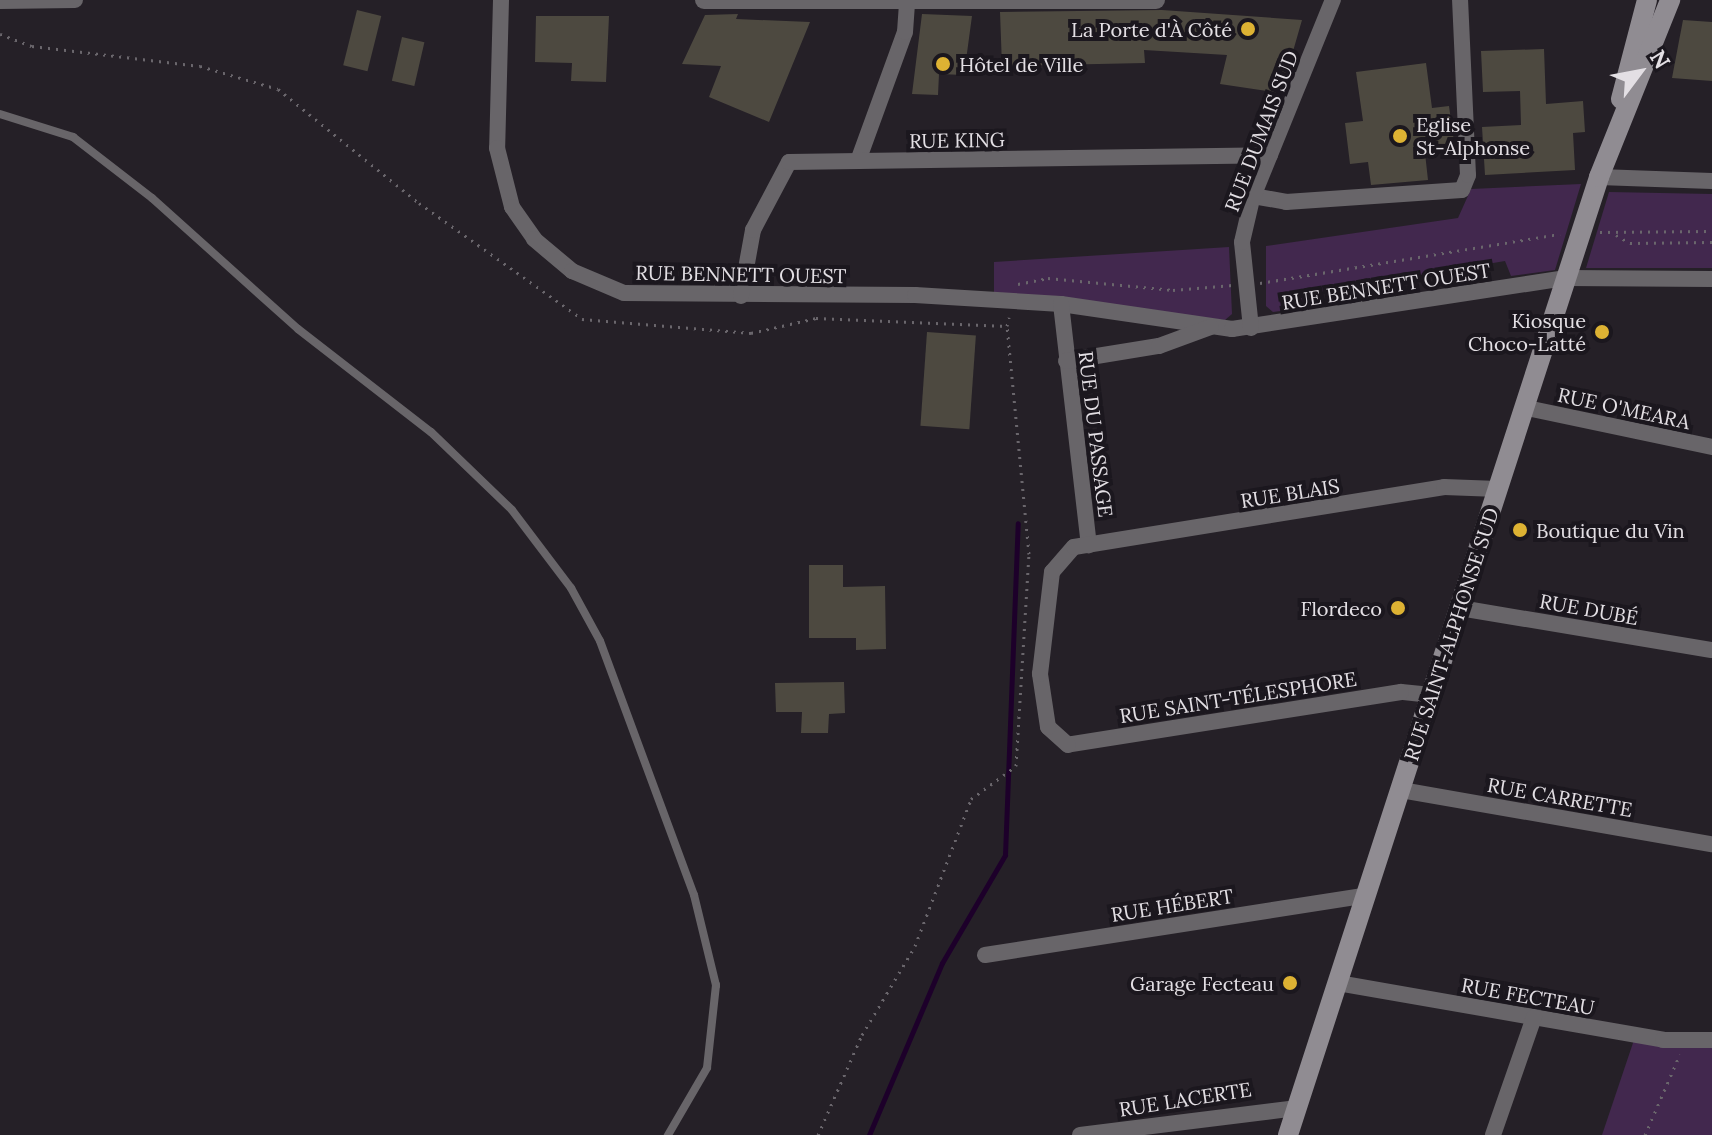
<!DOCTYPE html>
<meta charset="utf-8">
<style>
body{margin:0}
#map{position:relative;width:1712px;height:1135px;overflow:hidden;background:#252027;font-family:Lora,serif}
div>[style]{position:absolute}
[style*='--x']{left:calc(var(--x)*1px);top:calc(var(--y)*1px);width:calc(var(--w)*1px);rotate:calc(var(--a)*1deg)}
.green>*{inset:0;background:#42284e}
.stream>*{height:5px;margin:-2.5px;padding:0 2.5px;transform-origin:2.5px;border-radius:2.5px;background:#1d002a}
.building>*{inset:0;background:#4d4940;transform-origin:0 0}
.path>*{height:3px;margin-top:-1.5px;transform-origin:0;background:repeating-linear-gradient(90deg,#6a666c 0 2px,transparent 0 8px)}
.service>*{height:8px;margin:-4px;padding:0 4px;transform-origin:4px;border-radius:4px;background:#686569}
.minor>*{height:16px;margin:-8px;padding:0 8px;transform-origin:8px;border-radius:8px;background:#686569}
.tertiary>*{height:18px;margin:-9px;padding:0 9px;transform-origin:9px;border-radius:9px;background:#686569}
.secondary>*{height:20px;margin:-10px;padding:0 10px;transform-origin:10px;border-radius:10px;background:#908c92}
.dots>*{width:22px;height:22px;translate:-50% -50%;box-sizing:border-box;border:4px solid #1b171e;border-radius:50%}
span{translate:-50% -50%;white-space:nowrap;text-align:center;line-height:1.15;-webkit-text-stroke:8px #1b171e;paint-order:stroke}
.poi-label{font-size:20px;color:#e3dfe4}
.right{translate:-100% -50%;text-align:right}
.left{translate:0 -50%;text-align:left}
.street-label{font-size:20px;color:#e3dfe4}
.north{position:absolute;left:1600px;top:32px;width:80px;height:80px;-webkit-text-stroke:6px #1b171e;paint-order:stroke;rotate:58deg;font-size:22px;font-weight:700;line-height:32px;text-align:center;color:#e3dfe4}
.north::after{content:'';display:block;margin:auto;width:28px;height:36px;background:#e3dfe4;clip-path:polygon(50% 0,100% 100%,50% 72%,0 100%)}
</style>
<div id="map">
<div class="green">
<i style="clip-path:polygon(1581px 184px,1555px 270px,1511px 276px,1505px 261px,1302px 295px,1304px 308px,1273px 312px,1266px 306px,1266px 246px,1458px 218px,1471px 189px)"></i>
<i style="clip-path:polygon(1609px 192px,1712px 194px,1712px 268px,1586px 268px)"></i>
<i style="clip-path:polygon(1229px 247px,1232px 314px,1225px 320px,994px 292px,994px 262px)"></i>
<i style="clip-path:polygon(1636px 1034px,1712px 1040px,1712px 1135px,1602px 1135px)"></i>
</div>
<div class="stream">
<i style="--x:869;--y:1135;--w:187;--a:-67"></i>
<i style="--x:942;--y:963;--w:125;--a:-59.7"></i>
<i style="--x:1005;--y:855;--w:332;--a:-87.8"></i>
</div>
<div class="building">
<i style="left:357px;top:10px;width:25px;height:57px;rotate:14deg"></i>
<i style="clip-path:polygon(1162px 10px,1302px 20px,1281px 93px,1220px 84px,1227px 55px,1144px 50px,1145px 63px,1002px 66px,1000px 12px)"></i>
<i style="clip-path:polygon(738px 14px,736px 19px,810px 22px,769px 122px,709px 97px,721px 66px,682px 64px,705px 15px)"></i>
<i style="clip-path:polygon(922px 14px,972px 16px,964px 75px,939px 74px,938px 95px,912px 94px)"></i>
<i style="clip-path:polygon(536px 16px,609px 16px,606px 82px,571px 81px,572px 63px,535px 62px)"></i>
<i style="clip-path:polygon(1683px 20px,1712px 22px,1712px 81px,1672px 78px)"></i>
<i style="left:402px;top:37px;width:23px;height:45px;rotate:13deg"></i>
<i style="clip-path:polygon(1544px 49px,1546px 104px,1583px 101px,1585px 132px,1573px 133px,1575px 170px,1485px 175px,1482px 127px,1521px 125px,1520px 91px,1483px 92px,1481px 51px)"></i>
<i style="clip-path:polygon(1426px 63px,1432px 108px,1449px 106px,1455px 149px,1425px 153px,1428px 180px,1371px 185px,1368px 162px,1350px 164px,1345px 123px,1363px 121px,1356px 72px)"></i>
<i style="left:927px;top:332px;width:49px;height:94px;rotate:4deg"></i>
<i style="clip-path:polygon(809px 565px,843px 565px,843px 587px,885px 586px,886px 649px,856px 650px,856px 638px,809px 638px)"></i>
<i style="clip-path:polygon(844px 682px,845px 713px,829px 714px,828px 733px,801px 733px,802px 712px,776px 712px,775px 683px)"></i>
</div>
<div class="path">
<i style="--x:0;--y:34;--w:34;--a:21"></i>
<i style="--x:32;--y:46;--w:169;--a:6.8"></i>
<i style="--x:200;--y:66;--w:81;--a:16.4"></i>
<i style="--x:278;--y:89;--w:181;--a:39"></i>
<i style="--x:419;--y:203;--w:200;--a:35.4"></i>
<i style="--x:582;--y:319;--w:170;--a:4.7"></i>
<i style="--x:751;--y:333;--w:67;--a:-13"></i>
<i style="--x:816;--y:318;--w:191;--a:2.4"></i>
<i style="--x:1007;--y:326;--w:9;--a:-77"></i>
<i style="--x:1600;--y:232;--w:112;--a:-0.5"></i>
<i style="--x:1616;--y:235;--w:16;--a:30"></i>
<i style="--x:1630;--y:243;--w:82;--a:-0.7"></i>
<i style="--x:1260;--y:283;--w:304;--a:-9.3"></i>
<i style="--x:1018;--y:284;--w:31;--a:-11"></i>
<i style="--x:1048;--y:278;--w:126;--a:5.5"></i>
<i style="--x:1173;--y:290;--w:60;--a:-4.8"></i>
<i style="--x:818;--y:1135;--w:109;--a:-66.3"></i>
<i style="--x:862;--y:1035;--w:104;--a:-59.2"></i>
<i style="--x:915;--y:946;--w:157;--a:-69.1"></i>
<i style="--x:971;--y:799;--w:56;--a:-36.3"></i>
<i style="--x:1016;--y:766;--w:212;--a:-86.5"></i>
<i style="--x:1029;--y:554;--w:229;--a:-95.5"></i>
<i style="--x:1645;--y:1135;--w:88;--a:-66.6"></i>
</div>
<div class="service">
<i style="--x:0;--y:114;--w:77;--a:17.5"></i>
<i style="--x:73;--y:137;--w:100;--a:37.7"></i>
<i style="--x:152;--y:198;--w:196;--a:41.9"></i>
<i style="--x:298;--y:329;--w:168;--a:37.8"></i>
<i style="--x:431;--y:432;--w:112;--a:43.9"></i>
<i style="--x:512;--y:510;--w:98;--a:52.9"></i>
<i style="--x:571;--y:588;--w:60;--a:61.3"></i>
<i style="--x:600;--y:641;--w:271;--a:69.7"></i>
<i style="--x:694;--y:895;--w:93;--a:76.3"></i>
<i style="--x:716;--y:985;--w:83;--a:96.2"></i>
<i style="--x:707;--y:1068;--w:78;--a:120.2"></i>
</div>
<div class="minor">
<i style="--x:501;--y:0;--w:148;--a:91.5"></i>
<i style="--x:497;--y:148;--w:61;--a:75.7"></i>
<i style="--x:512;--y:207;--w:39;--a:55"></i>
<i style="--x:534;--y:239;--w:50;--a:40.1"></i>
<i style="--x:572;--y:271;--w:56;--a:22.9"></i>
<i style="--x:624;--y:293;--w:291;--a:0.4"></i>
<i style="--x:915;--y:295;--w:146;--a:3.5"></i>
<i style="--x:1061;--y:304;--w:173;--a:8.3"></i>
<i style="--x:1232;--y:329;--w:338;--a:-8.7"></i>
<i style="--x:1566;--y:278;--w:146;--a:0.4"></i>
<i style="--x:0;--y:1;--w:75;--a:-0.8"></i>
<i style="--x:858;--y:161;--w:137;--a:-70"></i>
<i style="--x:905;--y:32;--w:32;--a:-86"></i>
<i style="--x:1599;--y:177;--w:113;--a:2"></i>
<i style="--x:1253;--y:196;--w:34;--a:10"></i>
<i style="--x:1286;--y:202;--w:176;--a:-3.9"></i>
<i style="--x:1462;--y:190;--w:16;--a:-68"></i>
<i style="--x:1468;--y:175;--w:175;--a:-92.6"></i>
<i style="--x:741;--y:296;--w:67;--a:-79.7"></i>
<i style="--x:753;--y:230;--w:77;--a:-62.1"></i>
<i style="--x:789;--y:162;--w:481;--a:-0.8"></i>
<i style="--x:1061;--y:304;--w:243;--a:83.4"></i>
<i style="--x:1251;--y:328;--w:86;--a:-96"></i>
<i style="--x:1242;--y:242;--w:44;--a:-76.9"></i>
<i style="--x:1252;--y:199;--w:215;--a:-67.9"></i>
<i style="--x:1066;--y:361;--w:94;--a:-9.2"></i>
<i style="--x:1159;--y:346;--w:55;--a:-20.1"></i>
<i style="--x:1527;--y:408;--w:189;--a:11.9"></i>
<i style="--x:1460;--y:608;--w:255;--a:9.5"></i>
<i style="--x:1431;--y:695;--w:30;--a:-174"></i>
<i style="--x:1401;--y:692;--w:337;--a:171"></i>
<i style="--x:1068;--y:745;--w:27;--a:-138"></i>
<i style="--x:1048;--y:727;--w:54;--a:-98.6"></i>
<i style="--x:1040;--y:674;--w:103;--a:-83.3"></i>
<i style="--x:1052;--y:572;--w:33;--a:-49"></i>
<i style="--x:1074;--y:547;--w:375;--a:-9.2"></i>
<i style="--x:1444;--y:487;--w:54;--a:2.1"></i>
<i style="--x:1401;--y:790;--w:316;--a:9.9"></i>
<i style="--x:985;--y:955;--w:386;--a:-8.9"></i>
<i style="--x:1338;--y:983;--w:330;--a:9.9"></i>
<i style="--x:1663;--y:1040;--w:49;--a:0"></i>
<i style="--x:1080;--y:1135;--w:219;--a:-7.1"></i>
<i style="--x:1493;--y:1135;--w:125;--a:-70.8"></i>
</div>
<div class="tertiary">
<i style="--x:704;--y:0;--w:452;--a:0"></i>
</div>
<div class="secondary">
<i style="--x:1621;--y:99;--w:102;--a:-75.3"></i>
<i style="--x:1288;--y:1135;--w:1007;--a:-72.01"></i>
<i style="--x:1599;--y:177;--w:191;--a:-68.1"></i>
</div>
<div class="dots">
<i style="left:1248px;top:29px;background:#ddb233"></i>
<i style="left:943px;top:64px;background:#ddb233"></i>
<i style="left:1400px;top:136px;background:#ddb233"></i>
<i style="left:1602px;top:332px;background:#ddb233"></i>
<i style="left:1520px;top:530px;background:#ddb233"></i>
<i style="left:1398px;top:608px;background:#ddb233"></i>
<i style="left:1290px;top:983px;background:#ddb233"></i>
</div>
<div class="poi-label">
<span class="right" style="left:1232px;top:29px">La Porte d'À Côté</span>
<span class="left" style="left:959px;top:64px">Hôtel de Ville</span>
<span class="left" style="left:1416px;top:136px">Eglise<br>St-Alphonse</span>
<span class="right" style="left:1586px;top:332px">Kiosque<br>Choco-Latté</span>
<span class="left" style="left:1536px;top:530px">Boutique du Vin</span>
<span class="right" style="left:1382px;top:608px">Flordeco</span>
<span class="right" style="left:1274px;top:983px">Garage Fecteau</span>
</div>
<div class="street-label">
<span style="left:1261px;top:131px;rotate:-69deg">RUE DUMAIS SUD</span>
<span style="left:957px;top:140px;rotate:-1deg">RUE KING</span>
<span style="left:741px;top:274px;rotate:1deg">RUE BENNETT OUEST</span>
<span style="left:1386px;top:286px;rotate:-9deg">RUE BENNETT OUEST</span>
<span style="left:1624px;top:408px;rotate:12deg">RUE O'MEARA</span>
<span style="left:1096px;top:434px;rotate:83deg">RUE DU PASSAGE</span>
<span style="left:1290px;top:493px;rotate:-9deg">RUE BLAIS</span>
<span style="left:1589px;top:609px;rotate:10deg">RUE DUBÉ</span>
<span style="left:1451px;top:634px;rotate:-72deg">RUE SAINT-ALPHONSE SUD</span>
<span style="left:1238px;top:697px;rotate:-9deg">RUE SAINT-TÉLESPHORE</span>
<span style="left:1560px;top:797px;rotate:10deg">RUE CARRETTE</span>
<span style="left:1172px;top:905px;rotate:-9deg">RUE HÉBERT</span>
<span style="left:1528px;top:996px;rotate:10deg">RUE FECTEAU</span>
<span style="left:1185px;top:1099px;rotate:-9deg">RUE LACERTE</span>
</div>
<div class="north">N</div>
</div>
